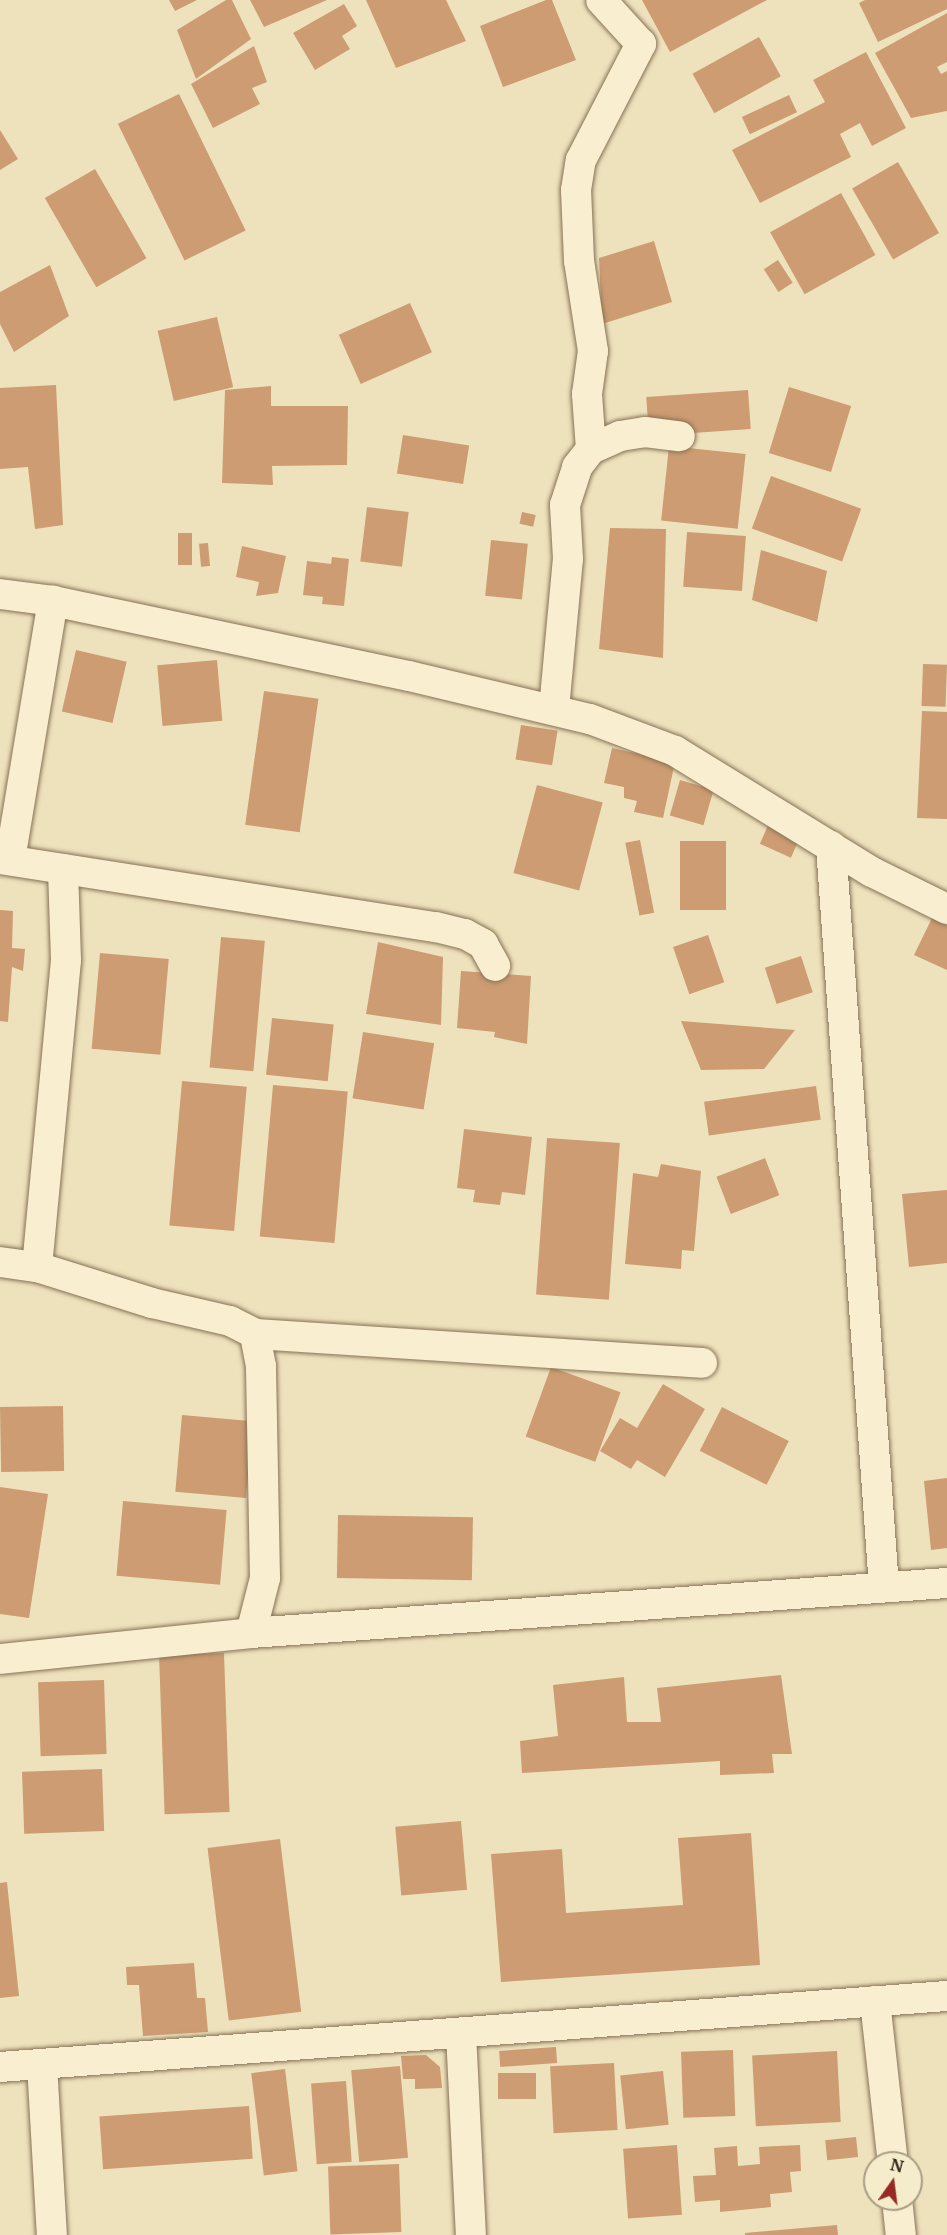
<!DOCTYPE html>
<style>
body{margin:0}
#map{position:relative;width:947px;height:2235px;overflow:hidden;background:#eee2bd;font-family:Merriweather,serif}
div>[style]{position:absolute}
[style*='--x']{left:calc(var(--x)*1px);top:calc(var(--y)*1px);width:calc(var(--w)*1px);rotate:calc(var(--a)*1deg)}
.building>*{inset:0;background:#cd9c72;transform-origin:0 0}
.roads{filter:drop-shadow(0 0 2px #867256) drop-shadow(0 0 2px #867256)}
.street>*{height:30px;margin:-15px;padding:0 15px;transform-origin:15px;border-radius:15px;background:#f9efd0}
span{translate:-50% -50%;white-space:nowrap;text-align:center;line-height:1.15;-webkit-text-stroke:5px #f5eccc;paint-order:stroke}
.north{position:absolute;left:863px;top:2151px;width:60px;height:60px;box-sizing:border-box;background:#f5eccc;border:2px solid #a89e85;border-radius:50%;rotate:14deg;font-size:16px;font-weight:700;line-height:24px;text-align:center;color:#35291b}
.north::after{content:'';display:block;margin:auto;width:21px;height:27px;background:#952a26;clip-path:polygon(50% 0,100% 100%,50% 72%,0 100%)}
</style>
<div id="map">
<div class="building">
<i style="clip-path:polygon(169px 0,197px 0,175px 11px)"></i>
<i style="clip-path:polygon(226px 0,232px 0,251px 39px,196px 79px,177px 30px)"></i>
<i style="clip-path:polygon(250px 0,327px 0,264px 27px)"></i>
<i style="clip-path:polygon(366px 0,446px 0,466px 41px,396px 68px)"></i>
<i style="clip-path:polygon(546px 0,552px 0,576px 60px,503px 87px,480px 26px)"></i>
<i style="clip-path:polygon(642px 0,767px 0,670px 52px)"></i>
<i style="clip-path:polygon(865px 0,947px 0,947px 9px,878px 42px,859px 3px)"></i>
<i style="clip-path:polygon(344px 4px,357px 26px,342px 36px,350px 49px,315px 70px,293px 33px)"></i>
<i style="clip-path:polygon(947px 13px,947px 62px,937px 67px,941px 74px,947px 71px,947px 111px,911px 118px,875px 53px)"></i>
<i style="left:759px;top:37px;width:45px;height:76px;rotate:61deg"></i>
<i style="clip-path:polygon(254px 46px,267px 82px,252px 88px,260px 104px,213px 128px,191px 84px)"></i>
<i style="clip-path:polygon(866px 52px,906px 128px,872px 146px,860px 123px,840px 134px,851px 157px,760px 203px,732px 150px,825px 102px,813px 80px)"></i>
<i style="left:179px;top:94px;width:152px;height:68px;rotate:64deg"></i>
<i style="left:789px;top:95px;width:19px;height:52px;rotate:65deg"></i>
<i style="clip-path:polygon(0 130px,18px 159px,0 170px)"></i>
<i style="left:898px;top:162px;width:82px;height:53px;rotate:60deg"></i>
<i style="left:95px;top:169px;width:103px;height:58px;rotate:60deg"></i>
<i style="left:841px;top:193px;width:71px;height:81px;rotate:61deg"></i>
<i style="clip-path:polygon(654px 241px,672px 302px,602px 324px,599px 258px)"></i>
<i style="left:778px;top:260px;width:27px;height:17px;rotate:57deg"></i>
<i style="clip-path:polygon(50px 265px,69px 316px,14px 352px,0 324px,0 292px)"></i>
<i style="left:410px;top:303px;width:54px;height:78px;rotate:66deg"></i>
<i style="left:217px;top:317px;width:72px;height:61px;rotate:77deg"></i>
<i style="clip-path:polygon(56px 385px,63px 525px,35px 529px,28px 467px,0 469px,0 388px)"></i>
<i style="clip-path:polygon(271px 386px,271px 406px,348px 406px,347px 465px,272px 466px,273px 485px,222px 483px,225px 390px)"></i>
<i style="left:789px;top:387px;width:65px;height:69px;rotate:17deg"></i>
<i style="left:748px;top:390px;width:39px;height:102px;rotate:86deg"></i>
<i style="left:403px;top:435px;width:67px;height:39px;rotate:9deg"></i>
<i style="left:669px;top:446px;width:77px;height:75px;rotate:6deg"></i>
<i style="left:771px;top:476px;width:96px;height:56px;rotate:20deg"></i>
<i style="left:367px;top:507px;width:42px;height:55px;rotate:7deg"></i>
<i style="left:522px;top:512px;width:14px;height:12px;rotate:12deg"></i>
<i style="clip-path:polygon(610px 528px,666px 529px,663px 658px,599px 649px)"></i>
<i style="left:687px;top:532px;width:59px;height:55px;rotate:4deg"></i>
<i style="left:178px;top:533px;width:14px;height:32px"></i>
<i style="left:491px;top:540px;width:37px;height:56px;rotate:6deg"></i>
<i style="left:208px;top:543px;width:23px;height:9px;rotate:85deg"></i>
<i style="clip-path:polygon(242px 546px,286px 556px,278px 593px,256px 596px,259px 582px,236px 577px)"></i>
<i style="clip-path:polygon(761px 550px,827px 571px,817px 622px,752px 600px)"></i>
<i style="clip-path:polygon(332px 557px,349px 559px,344px 606px,322px 604px,323px 597px,303px 595px,307px 561px,331px 564px)"></i>
<i style="left:76px;top:650px;width:52px;height:63px;rotate:13deg"></i>
<i style="left:217px;top:660px;width:61px;height:60px;rotate:85deg"></i>
<i style="left:923px;top:664px;width:24px;height:42px;rotate:2deg"></i>
<i style="left:264px;top:691px;width:55px;height:135px;rotate:8deg"></i>
<i style="clip-path:polygon(922px 711px,947px 712px,947px 819px,917px 818px)"></i>
<i style="left:521px;top:725px;width:37px;height:35px;rotate:9deg"></i>
<i style="clip-path:polygon(612px 748px,675px 762px,663px 818px,634px 812px,637px 801px,624px 798px,624px 787px,604px 783px)"></i>
<i style="left:680px;top:780px;width:35px;height:37px;rotate:16deg"></i>
<i style="left:537px;top:785px;width:68px;height:91px;rotate:15deg"></i>
<i style="left:770px;top:821px;width:34px;height:25px;rotate:24deg"></i>
<i style="left:640px;top:840px;width:74px;height:15px;rotate:79deg"></i>
<i style="left:726px;top:841px;width:69px;height:46px;rotate:90deg"></i>
<i style="clip-path:polygon(0 910px,13px 911px,12px 948px,25px 949px,23px 971px,12px 967px,8px 1022px,0 1021px)"></i>
<i style="clip-path:polygon(932px 918px,947px 925px,947px 970px,914px 955px)"></i>
<i style="left:708px;top:935px;width:50px;height:37px;rotate:71deg"></i>
<i style="left:221px;top:937px;width:44px;height:131px;rotate:5deg"></i>
<i style="clip-path:polygon(378px 942px,443px 957px,441px 1025px,366px 1014px)"></i>
<i style="left:100px;top:953px;width:69px;height:96px;rotate:5deg"></i>
<i style="left:801px;top:956px;width:38px;height:38px;rotate:72deg"></i>
<i style="clip-path:polygon(461px 971px,531px 976px,527px 1044px,494px 1037px,495px 1032px,457px 1028px)"></i>
<i style="left:272px;top:1018px;width:62px;height:57px;rotate:6deg"></i>
<i style="clip-path:polygon(681px 1021px,795px 1030px,764px 1069px,701px 1070px)"></i>
<i style="left:363px;top:1032px;width:72px;height:67px;rotate:9deg"></i>
<i style="left:182px;top:1081px;width:65px;height:145px;rotate:5deg"></i>
<i style="left:273px;top:1085px;width:75px;height:152px;rotate:5deg"></i>
<i style="left:816px;top:1086px;width:34px;height:113px;rotate:82deg"></i>
<i style="clip-path:polygon(464px 1129px,532px 1137px,525px 1195px,502px 1192px,500px 1205px,473px 1202px,475px 1190px,457px 1188px)"></i>
<i style="left:547px;top:1138px;width:73px;height:157px;rotate:4deg"></i>
<i style="left:765px;top:1158px;width:40px;height:52px;rotate:69deg"></i>
<i style="clip-path:polygon(661px 1164px,701px 1171px,694px 1251px,682px 1250px,681px 1269px,625px 1264px,633px 1173px,658px 1177px)"></i>
<i style="clip-path:polygon(947px 1190px,947px 1263px,909px 1267px,902px 1194px)"></i>
<i style="left:551px;top:1367px;width:74px;height:74px;rotate:20deg"></i>
<i style="clip-path:polygon(663px 1384px,705px 1409px,665px 1477px,637px 1460px,631px 1469px,600px 1451px,620px 1418px,637px 1428px)"></i>
<i style="left:63px;top:1406px;width:65px;height:63px;rotate:89deg"></i>
<i style="left:722px;top:1407px;width:75px;height:49px;rotate:27deg"></i>
<i style="left:182px;top:1415px;width:71px;height:77px;rotate:5deg"></i>
<i style="clip-path:polygon(947px 1478px,947px 1548px,931px 1550px,924px 1481px)"></i>
<i style="clip-path:polygon(0 1487px,48px 1494px,29px 1618px,0 1614px)"></i>
<i style="left:123px;top:1501px;width:104px;height:75px;rotate:5deg"></i>
<i style="left:338px;top:1515px;width:135px;height:63px;rotate:1deg"></i>
<i style="left:224px;top:1653px;width:159px;height:65px;rotate:88deg"></i>
<i style="clip-path:polygon(781px 1675px,792px 1754px,772px 1754px,774px 1773px,720px 1775px,720px 1761px,522px 1773px,520px 1741px,558px 1736px,553px 1685px,624px 1677px,627px 1722px,661px 1722px,657px 1688px)"></i>
<i style="left:104px;top:1680px;width:74px;height:66px;rotate:88deg"></i>
<i style="left:102px;top:1769px;width:62px;height:80px;rotate:88deg"></i>
<i style="left:461px;top:1821px;width:69px;height:66px;rotate:85deg"></i>
<i style="clip-path:polygon(751px 1833px,760px 1965px,501px 1982px,491px 1854px,562px 1849px,566px 1913px,683px 1905px,678px 1838px)"></i>
<i style="left:280px;top:1839px;width:174px;height:73px;rotate:83deg"></i>
<i style="clip-path:polygon(7px 1882px,19px 1996px,0 1998px,0 1883px)"></i>
<i style="clip-path:polygon(194px 1963px,197px 1998px,205px 1998px,208px 2032px,143px 2036px,139px 1985px,127px 1985px,126px 1967px)"></i>
<i style="left:556px;top:2047px;width:16px;height:57px;rotate:86deg"></i>
<i style="left:733px;top:2050px;width:66px;height:52px;rotate:88deg"></i>
<i style="left:837px;top:2051px;width:71px;height:85px;rotate:87deg"></i>
<i style="clip-path:polygon(426px 2055px,440px 2067px,442px 2088px,415px 2089px,415px 2079px,403px 2079px,401px 2056px)"></i>
<i style="left:614px;top:2063px;width:67px;height:64px;rotate:87deg"></i>
<i style="left:400px;top:2066px;width:92px;height:49px;rotate:85deg"></i>
<i style="left:285px;top:2069px;width:103px;height:34px;rotate:83deg"></i>
<i style="left:663px;top:2071px;width:54px;height:43px;rotate:84deg"></i>
<i style="left:498px;top:2073px;width:38px;height:26px"></i>
<i style="left:346px;top:2081px;width:81px;height:35px;rotate:86deg"></i>
<i style="left:249px;top:2106px;width:53px;height:150px;rotate:86deg"></i>
<i style="left:856px;top:2137px;width:20px;height:31px;rotate:84deg"></i>
<i style="left:677px;top:2145px;width:70px;height:54px;rotate:86deg"></i>
<i style="clip-path:polygon(800px 2145px,801px 2171px,790px 2172px,792px 2192px,770px 2194px,771px 2207px,720px 2212px,720px 2200px,695px 2202px,693px 2176px,716px 2175px,714px 2148px,737px 2146px,738px 2166px,760px 2164px,759px 2147px)"></i>
<i style="left:399px;top:2164px;width:68px;height:71px;rotate:88deg"></i>
<i style="clip-path:polygon(837px 2225px,838px 2235px,745px 2235px,745px 2233px)"></i>
</div>
<div class="roads">
<div class="street">
<i style="--x:591;--y:449;--w:32;--a:-24"></i>
<i style="--x:620;--y:436;--w:25;--a:-9"></i>
<i style="--x:645;--y:432;--w:35;--a:7"></i>
<i style="--x:0;--y:594;--w:53;--a:7.5"></i>
<i style="--x:53;--y:601;--w:364;--a:11.9"></i>
<i style="--x:409;--y:676;--w:186;--a:13.4"></i>
<i style="--x:590;--y:719;--w:91;--a:20.6"></i>
<i style="--x:675;--y:751;--w:231;--a:31.6"></i>
<i style="--x:872;--y:872;--w:84;--a:26.3"></i>
<i style="--x:554;--y:709;--w:151;--a:-84.7"></i>
<i style="--x:568;--y:559;--w:54;--a:-93.2"></i>
<i style="--x:565;--y:505;--w:40;--a:-72"></i>
<i style="--x:577;--y:467;--w:23;--a:-52"></i>
<i style="--x:591;--y:449;--w:55;--a:-94.2"></i>
<i style="--x:587;--y:394;--w:43;--a:-82.1"></i>
<i style="--x:593;--y:351;--w:91;--a:-98.8"></i>
<i style="--x:579;--y:261;--w:71;--a:-92.4"></i>
<i style="--x:576;--y:190;--w:30;--a:-81"></i>
<i style="--x:581;--y:160;--w:131;--a:-62.7"></i>
<i style="--x:641;--y:44;--w:59;--a:-132.3"></i>
<i style="--x:831;--y:846;--w:743;--a:85.91"></i>
<i style="--x:0;--y:859;--w:441;--a:8.9"></i>
<i style="--x:436;--y:927;--w:30;--a:14"></i>
<i style="--x:465;--y:934;--w:21;--a:29"></i>
<i style="--x:483;--y:944;--w:25;--a:61"></i>
<i style="--x:10;--y:860;--w:263;--a:-80.6"></i>
<i style="--x:0;--y:1262;--w:37;--a:8"></i>
<i style="--x:37;--y:1267;--w:121;--a:17.4"></i>
<i style="--x:152;--y:1303;--w:80;--a:13"></i>
<i style="--x:230;--y:1321;--w:28;--a:27"></i>
<i style="--x:255;--y:1334;--w:448;--a:3.7"></i>
<i style="--x:37;--y:1267;--w:308;--a:-84.6"></i>
<i style="--x:66;--y:960;--w:91;--a:-91.9"></i>
<i style="--x:251;--y:1633;--w:57;--a:-75.7"></i>
<i style="--x:265;--y:1578;--w:212;--a:-91.1"></i>
<i style="--x:261;--y:1366;--w:33;--a:-101"></i>
<i style="--x:0;--y:1659;--w:252;--a:-5.9"></i>
<i style="--x:251;--y:1633;--w:698;--a:-4.11"></i>
<i style="--x:875;--y:2001;--w:163;--a:83.7"></i>
<i style="--x:461;--y:2033;--w:202;--a:87.2"></i>
<i style="--x:42;--y:2064;--w:171;--a:86.7"></i>
<i style="--x:0;--y:2067;--w:950;--a:-4.29"></i>
<i style="--x:897;--y:2199;--w:36;--a:84"></i>
</div>
</div>
<div class="north">N</div>
</div>
